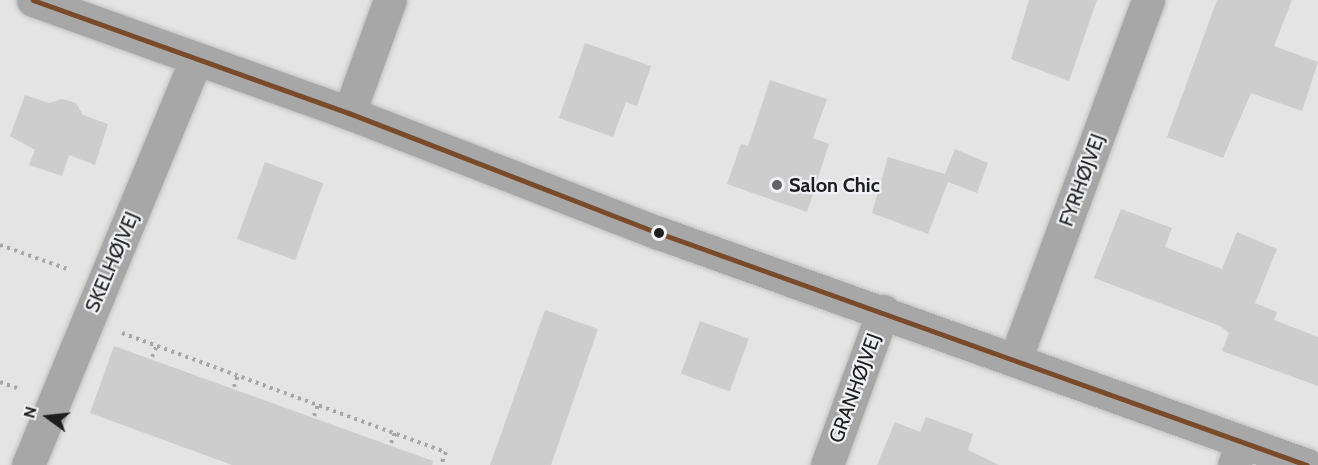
<!DOCTYPE html>
<meta charset="utf-8">
<style>
body{margin:0}
#map{position:relative;width:1318px;height:465px;overflow:hidden;background:#e4e4e5;font-family:Cabin,sans-serif}
div>[style]{position:absolute}
[style*='--x']{left:calc(var(--x)*1px);top:calc(var(--y)*1px);width:calc(var(--w)*1px);rotate:calc(var(--a)*1deg)}
.building>*{inset:0;background:#cdcdce;transform-origin:0 0}
.path>*{height:4px;margin-top:-2px;transform-origin:0;background:repeating-linear-gradient(90deg,#a8a7a8 0 3px,transparent 0 7.5px)}
.roads{filter:drop-shadow(0 0 2px #c0c0c1) drop-shadow(0 0 2px #c0c0c1)}
.minor>*{height:33px;margin:-16.5px;padding:0 16.5px;transform-origin:16.5px;border-radius:16.5px;background:#a7a7a7}
.tertiary>*{height:33px;margin:-16.5px;padding:0 16.5px;transform-origin:16.5px;border-radius:16.5px;background:#a7a7a7}
.bus-1>*{height:4.5px;margin:-2.25px;padding:0 2.25px;transform-origin:2.25px;border-radius:2.25px;background:#7a4b2a}
.dots>*{width:16px;height:16px;translate:-50% -50%;box-sizing:border-box;border:3px solid #f0f1f4;border-radius:50%}
span{translate:-50% -50%;white-space:nowrap;text-align:center;line-height:1.15;-webkit-text-stroke:4.5px #f0f1f4;paint-order:stroke}
.street-label{font-size:20px;color:#1e1e1f}
.poi-label{font-size:20px;color:#1e1e1f;font-weight:700}
.left{translate:0 -50%;text-align:left}
.north{position:absolute;left:18px;top:387px;width:60px;height:60px;-webkit-text-stroke:4px #f0f1f4;paint-order:stroke;rotate:285deg;font-size:16px;font-weight:700;line-height:24px;text-align:center;color:#1e1e1f}
.north::after{content:'';display:block;margin:auto;width:21px;height:27px;background:#1e1e1f;clip-path:polygon(50% 0,100% 100%,50% 72%,0 100%)}
</style>
<div id="map">
<div class="building">
<i style="clip-path:polygon(1029px 0,1097px 0,1069px 81px,1011px 59px)"></i>
<i style="clip-path:polygon(1217px 0,1292px 0,1274px 46px,1318px 62px,1302px 111px,1251px 93px,1223px 158px,1167px 137px)"></i>
<i style="clip-path:polygon(585px 43px,651px 66px,637px 106px,626px 102px,613px 137px,559px 118px)"></i>
<i style="clip-path:polygon(770px 80px,827px 99px,813px 138px,829px 144px,807px 212px,727px 184px,741px 144px,748px 146px)"></i>
<i style="clip-path:polygon(25px 95px,49px 103px,62px 99px,76px 103px,83px 115px,108px 124px,95px 165px,69px 155px,62px 176px,29px 165px,35px 150px,10px 136px)"></i>
<i style="clip-path:polygon(955px 149px,988px 163px,977px 193px,948px 182px,928px 234px,872px 213px,888px 157px,945px 174px)"></i>
<i style="left:265px;top:162px;width:62px;height:82px;rotate:20deg"></i>
<i style="clip-path:polygon(1121px 209px,1172px 228px,1165px 247px,1222px 269px,1237px 232px,1277px 249px,1255px 303px,1277px 312px,1274px 320px,1318px 337px,1318px 386px,1222px 351px,1229px 333px,1220px 326px,1094px 278px)"></i>
<i style="clip-path:polygon(545px 310px,598px 329px,551px 465px,490px 465px)"></i>
<i style="left:700px;top:321px;width:52px;height:56px;rotate:20deg"></i>
<i style="clip-path:polygon(114px 346px,433px 461px,432px 465px,232px 465px,90px 413px)"></i>
<i style="clip-path:polygon(926px 417px,973px 434px,968px 450px,999px 465px,877px 465px,895px 422px,920px 432px)"></i>
</div>
<div class="path">
<i style="--x:0;--y:245;--w:71;--a:19.7"></i>
<i style="--x:122;--y:333;--w:345;--a:20.2"></i>
<i style="--x:446;--y:452;--w:14;--a:111"></i>
<i style="--x:152;--y:357;--w:13;--a:-67"></i>
<i style="--x:0;--y:382;--w:20;--a:20"></i>
<i style="--x:234;--y:387;--w:13;--a:-72"></i>
<i style="--x:314;--y:416;--w:12;--a:-70"></i>
<i style="--x:391;--y:443;--w:11;--a:-68"></i>
</div>
<div class="roads">
<div class="minor">
<i style="--x:349;--y:113;--w:120;--a:-70.1"></i>
<i style="--x:1015;--y:360;--w:384;--a:-69.7"></i>
<i style="--x:28;--y:465;--w:439;--a:-67.5"></i>
<i style="--x:827;--y:465;--w:164;--a:-70"></i>
<i style="--x:1234;--y:465;--w:24;--a:-71"></i>
</div>
<div class="tertiary">
<i style="--x:33;--y:0;--w:336;--a:19.7"></i>
<i style="--x:349;--y:113;--w:332;--a:21.2"></i>
<i style="--x:659;--y:233;--w:688;--a:19.7"></i>
</div>
</div>
<div class="bus-1">
<i style="--x:33;--y:0;--w:336;--a:19.7"></i>
<i style="--x:349;--y:113;--w:332;--a:21.2"></i>
<i style="--x:659;--y:233;--w:688;--a:19.7"></i>
</div>
<div class="dots">
<i style="left:777px;top:185px;background:#636364"></i>
<i style="left:659px;top:233px;background:#1e1e1f"></i>
</div>
<div class="street-label">
<span style="left:1082px;top:180px;rotate:-70deg">FYRHØJVEJ</span>
<span style="left:112px;top:262px;rotate:-67deg">SKELHØJVEJ</span>
<span style="left:855px;top:388px;rotate:-70deg">GRANHØJVEJ</span>
</div>
<div class="poi-label">
<span class="left" style="left:789px;top:185px">Salon Chic</span>
</div>
<div class="north">N</div>
</div>
